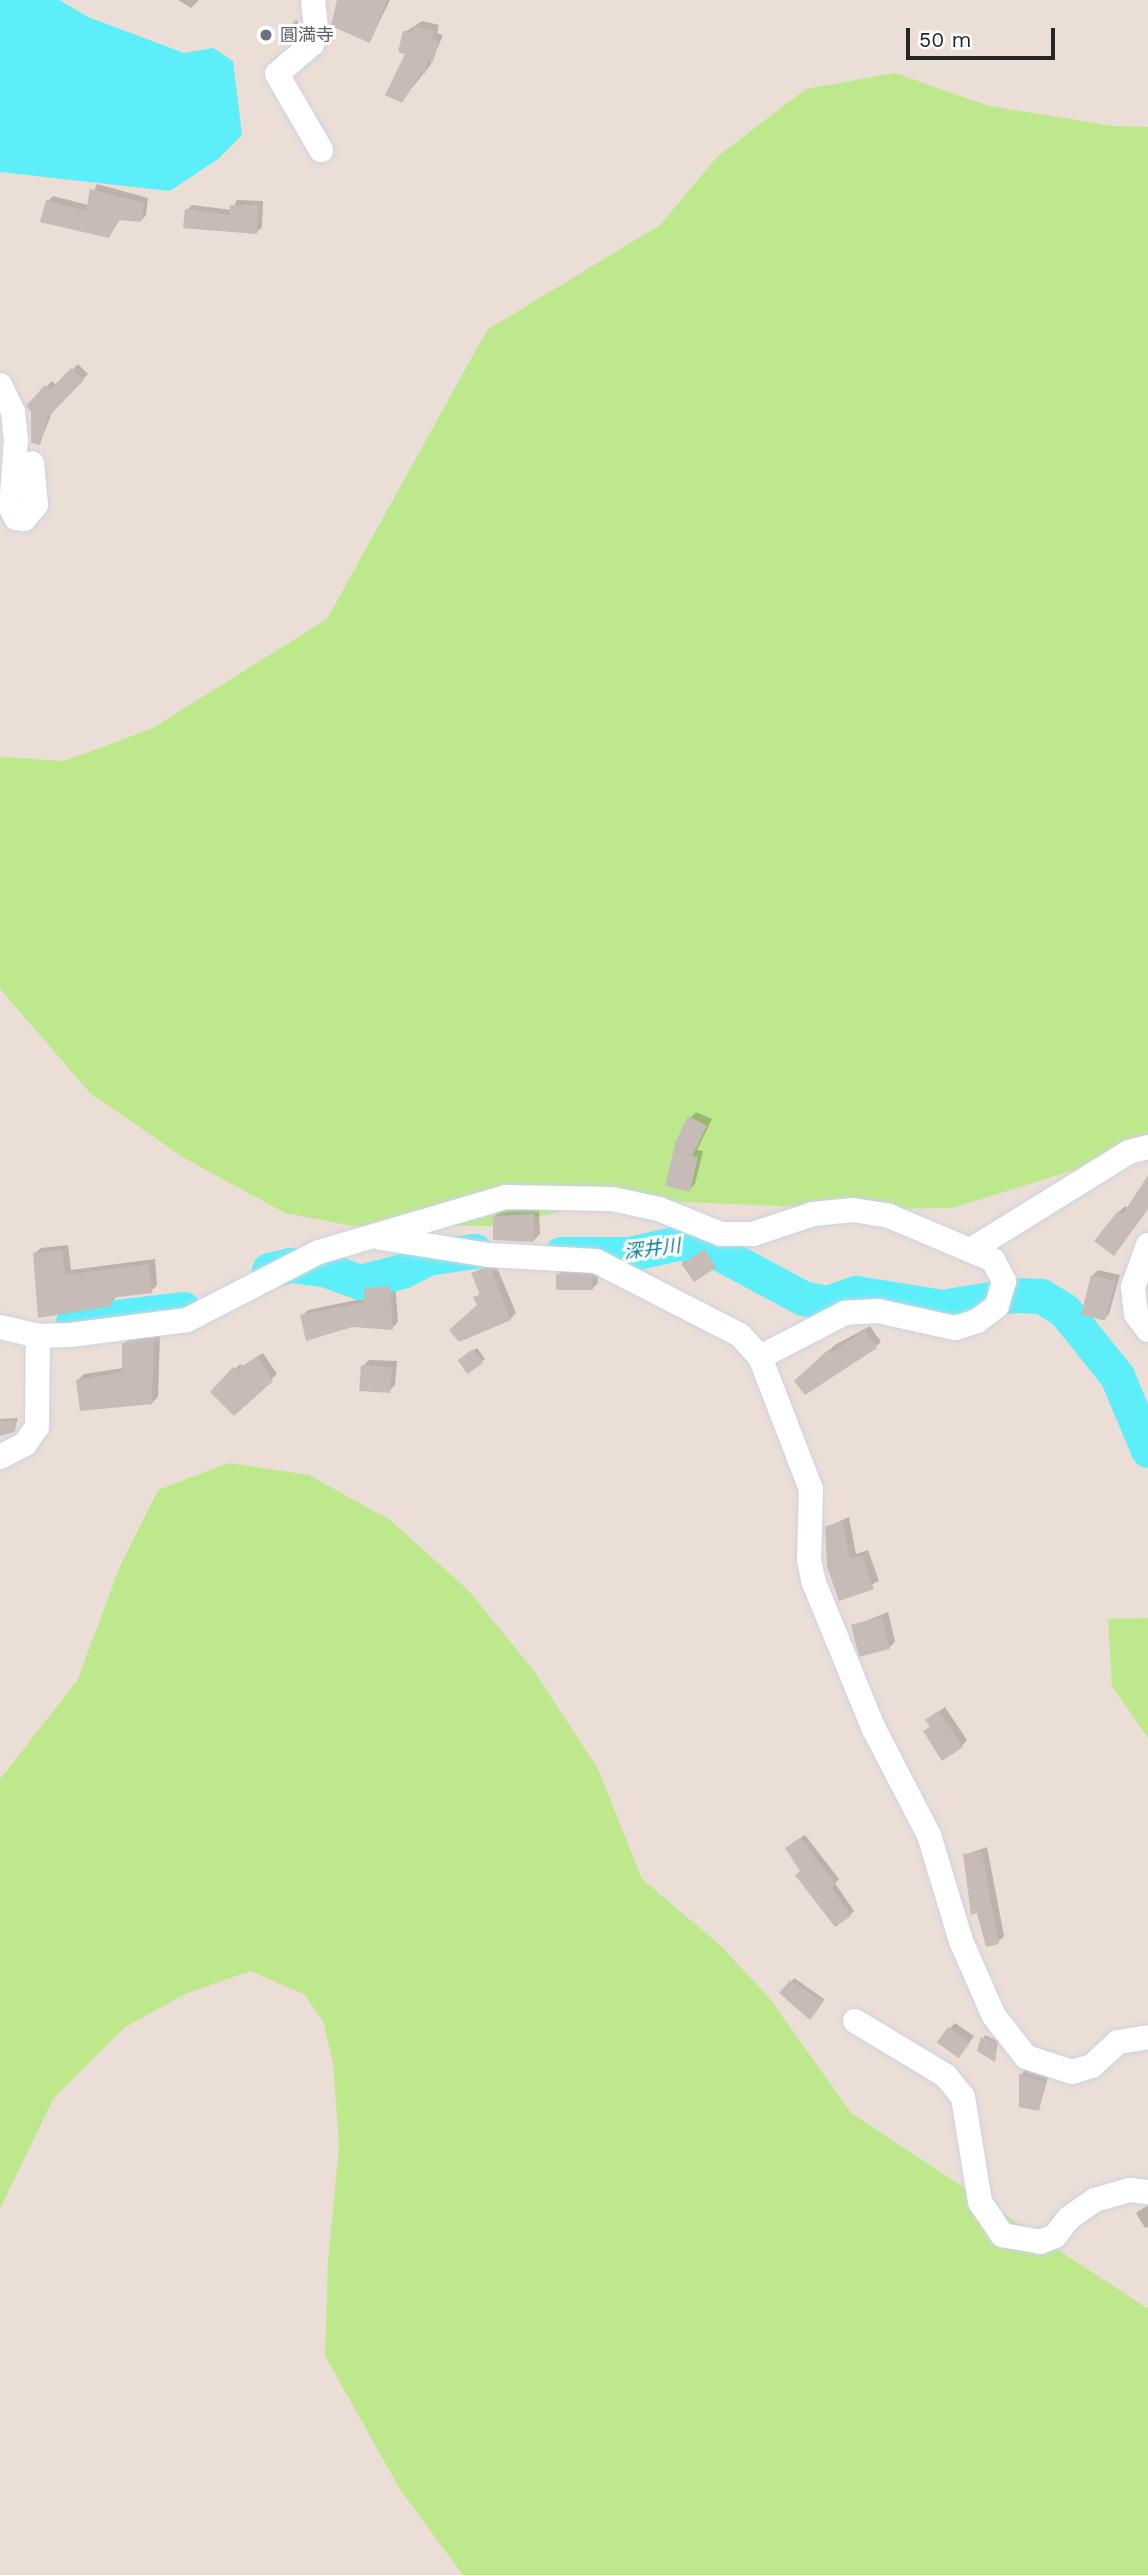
<!DOCTYPE html>
<meta charset="utf-8">
<style>
body{margin:0}
#map{position:relative;width:1148px;height:2575px;overflow:hidden;background:#ebded6;font-family:"Work Sans","Noto Sans JP",sans-serif}
div>[style]{position:absolute}
[style*='--x']{left:calc(var(--x)*1px);top:calc(var(--y)*1px);width:calc(var(--w)*1px);rotate:calc(var(--a)*1deg)}
.green>*{inset:0;background:#bee88c}
.water>*{inset:0;background:#5deff9}
.shadow>*{inset:0;background:#0003;transform-origin:0 0}
.river>*{height:35px;margin:-17.5px;padding:0 17.5px;transform-origin:17.5px;border-radius:17.5px;background:#5deff9}
.building>*{inset:0;background:#c6bbb6;transform-origin:0 0}
.roads{filter:drop-shadow(0 0 2px #cbd4e2) drop-shadow(0 0 2px #cbd4e2)}
.minor>*{height:24px;margin:-12px;padding:0 12px;transform-origin:12px;border-radius:12px;background:#fff}
.dots>*{width:19px;height:19px;translate:-50% -50%;box-sizing:border-box;border:4px solid #fff;border-radius:50%}
span{translate:-50% -50%;white-space:nowrap;text-align:center;line-height:1.15;-webkit-text-stroke:6px #fff;paint-order:stroke}
.worship-label{font-size:18px;color:#5b616d}
.left{translate:0 -50%;text-align:left}
.water-label{font-size:19px;color:#037d91;font-style:italic}
.scale{position:absolute;left:906px;top:28px;width:149px;height:32px;box-sizing:border-box;border:4px solid #262626;border-top:0;padding-left:9px;font-size:21px;line-height:24px;white-space:nowrap;color:#262626;-webkit-text-stroke:5px #fff;paint-order:stroke}
</style>
<div id="map">
<div class="green">
<i style="clip-path:polygon(895px 73px,989px 106px,1113px 126px,1148px 127px,1148px 1162px,1132px 1158px,1074px 1170px,953px 1208px,846px 1209px,617px 1199px,498px 1226px,353px 1226px,285px 1213px,186px 1159px,91px 1094px,0 989px,0 757px,64px 761px,151px 729px,327px 619px,487px 330px,660px 225px,717px 157px,806px 89px)"></i>
<i style="clip-path:polygon(229px 1463px,309px 1475px,390px 1520px,468px 1590px,534px 1671px,598px 1769px,642px 1879px,721px 1946px,770px 1999px,851px 2113px,1148px 2309px,1148px 2575px,463px 2575px,401px 2491px,325px 2356px,328px 2262px,339px 2146px,333px 2063px,323px 2021px,304px 1994px,250px 1971px,185px 1994px,124px 2028px,53px 2099px,0 2209px,0 1779px,77px 1681px,120px 1566px,158px 1490px)"></i>
<i style="clip-path:polygon(1148px 1618px,1148px 1738px,1112px 1686px,1108px 1619px)"></i>
</div>
<div class="water">
<i style="clip-path:polygon(0 0,59px 0,88px 17px,184px 53px,213px 48px,233px 61px,242px 135px,218px 159px,170px 191px,0 172px)"></i>
</div>
<div class="shadow">
<i style="clip-path:polygon(178px 0,199px 0,191px 8px)"></i>
<i style="clip-path:polygon(339px 0,390px 0,370px 41px)"></i>
<i style="clip-path:polygon(422px 21px,439px 25px,437px 33px,443px 35px,430px 66px,401px 101px,408px 53px,405px 32px)"></i>
<i style="clip-path:polygon(97px 184px,148px 198px,146px 215px,141px 221px,121px 218px,109px 236px,48px 201px,53px 196px,88px 205px)"></i>
<i style="clip-path:polygon(237px 200px,263px 201px,262px 227px,257px 232px,187px 210px,192px 205px,232px 210px)"></i>
<i style="clip-path:polygon(78px 364px,88px 374px,53px 410px,40px 443px,29px 406px,52px 381px,57px 386px)"></i>
<i style="clip-path:polygon(696px 1112px,712px 1119px,697px 1150px,703px 1151px,695px 1184px,689px 1190px,690px 1118px)"></i>
<i style="clip-path:polygon(1148px 1178px,1148px 1208px,1114px 1254px,1097px 1240px,1119px 1212px,1125px 1206px,1129px 1208px)"></i>
<i style="clip-path:polygon(539px 1209px,540px 1234px,534px 1240px,494px 1217px,500px 1211px)"></i>
<i style="left:711px;top:1244px;width:19px;height:34px;rotate:58deg"></i>
<i style="clip-path:polygon(68px 1245px,71px 1270px,155px 1259px,157px 1285px,151px 1291px,117px 1295px,111px 1304px,39px 1316px,34px 1254px,41px 1248px)"></i>
<i style="clip-path:polygon(489px 1264px,496px 1265px,516px 1313px,510px 1319px,475px 1298px,481px 1293px,473px 1274px)"></i>
<i style="clip-path:polygon(564px 1268px,598px 1271px,598px 1283px,592px 1289px,558px 1274px)"></i>
<i style="clip-path:polygon(1098px 1270px,1120px 1275px,1109px 1314px,1103px 1320px,1092px 1276px)"></i>
<i style="clip-path:polygon(395px 1281px,398px 1322px,392px 1328px,302px 1316px,308px 1310px,366px 1298px,365px 1289px,371px 1283px)"></i>
<i style="clip-path:polygon(870px 1326px,881px 1342px,875px 1347px,802px 1376px,835px 1345px)"></i>
<i style="clip-path:polygon(160px 1334px,158px 1397px,152px 1403px,78px 1380px,84px 1374px,123px 1368px,124px 1344px,130px 1338px)"></i>
<i style="clip-path:polygon(477px 1348px,485px 1359px,469px 1371px,463px 1357px)"></i>
<i style="clip-path:polygon(263px 1353px,277px 1374px,234px 1413px,212px 1392px,240px 1364px,243px 1366px)"></i>
<i style="clip-path:polygon(369px 1360px,397px 1361px,395px 1385px,389px 1391px,363px 1366px)"></i>
<i style="clip-path:polygon(18px 1418px,14px 1431px,0 1433px,0 1419px)"></i>
<i style="clip-path:polygon(849px 1517px,856px 1554px,868px 1550px,879px 1581px,840px 1599px,827px 1527px)"></i>
<i style="clip-path:polygon(888px 1612px,895px 1642px,889px 1648px,853px 1626px)"></i>
<i style="clip-path:polygon(945px 1707px,967px 1740px,962px 1746px,926px 1731px,931px 1725px,928px 1720px)"></i>
<i style="clip-path:polygon(805px 1835px,839px 1879px,835px 1883px,854px 1911px,850px 1915px,802px 1871px,791px 1844px)"></i>
<i style="clip-path:polygon(987px 1847px,1004px 1936px,998px 1942px,978px 1911px,965px 1855px)"></i>
<i style="left:794px;top:1978px;width:37px;height:19px;rotate:35deg"></i>
<i style="clip-path:polygon(955px 2023px,974px 2036px,964px 2050px,938px 2041px)"></i>
<i style="clip-path:polygon(985px 2035px,998px 2041px,995px 2060px,979px 2050px)"></i>
<i style="clip-path:polygon(1025px 2070px,1048px 2077px,1039px 2109px,1021px 2075px)"></i>
<i style="clip-path:polygon(1148px 2205px,1148px 2227px,1145px 2228px,1136px 2213px)"></i>
</div>
<div class="river">
<i style="--x:561;--y:1254;--w:68;--a:0"></i>
<i style="--x:629;--y:1254;--w:54;--a:-12.8"></i>
<i style="--x:682;--y:1242;--w:39;--a:17"></i>
<i style="--x:719;--y:1253;--w:95;--a:28.2"></i>
<i style="--x:803;--y:1298;--w:25;--a:12"></i>
<i style="--x:827;--y:1303;--w:31;--a:-19"></i>
<i style="--x:856;--y:1293;--w:87;--a:9.2"></i>
<i style="--x:942;--y:1307;--w:72;--a:-9.6"></i>
<i style="--x:1013;--y:1295;--w:28;--a:2"></i>
<i style="--x:1041;--y:1296;--w:27;--a:31"></i>
<i style="--x:1064;--y:1310;--w:85;--a:51.2"></i>
<i style="--x:1117;--y:1376;--w:80;--a:67.3"></i>
<i style="--x:269;--y:1270;--w:22;--a:-13"></i>
<i style="--x:290;--y:1265;--w:34;--a:7"></i>
<i style="--x:324;--y:1269;--w:38;--a:20"></i>
<i style="--x:360;--y:1282;--w:43;--a:-14.7"></i>
<i style="--x:402;--y:1271;--w:28;--a:-27"></i>
<i style="--x:427;--y:1258;--w:48;--a:-8.5"></i>
<i style="--x:73;--y:1322;--w:111;--a:-6.7"></i>
</div>
<div class="building">
<i style="clip-path:polygon(337px 0,387px 0,370px 43px,331px 26px)"></i>
<i style="clip-path:polygon(296px 19px,301px 28px,290px 43px,282px 37px)"></i>
<i style="clip-path:polygon(414px 26px,434px 31px,432px 39px,439px 41px,433px 62px,428px 61px,425px 74px,421px 73px,402px 103px,385px 95px,405px 54px,398px 52px,403px 31px,412px 33px)"></i>
<i style="clip-path:polygon(90px 189px,144px 203px,141px 222px,119px 220px,109px 238px,40px 222px,46px 200px,86px 211px)"></i>
<i style="clip-path:polygon(230px 205px,258px 205px,257px 234px,183px 228px,185px 209px,230px 215px)"></i>
<i style="clip-path:polygon(71px 368px,84px 380px,48px 417px,40px 445px,31px 443px,31px 411px,26px 406px,45px 385px,50px 390px)"></i>
<i style="clip-path:polygon(688px 1116px,707px 1126px,692px 1156px,698px 1157px,690px 1192px,665px 1186px,676px 1141px)"></i>
<i style="clip-path:polygon(1148px 1175px,1148px 1209px,1114px 1256px,1094px 1241px,1118px 1211px,1123px 1214px)"></i>
<i style="clip-path:polygon(534px 1214px,534px 1242px,493px 1240px,493px 1216px)"></i>
<i style="left:704px;top:1249px;width:22px;height:27px;rotate:56deg"></i>
<i style="clip-path:polygon(63px 1250px,65px 1275px,149px 1264px,152px 1293px,111px 1298px,112px 1306px,38px 1318px,33px 1253px)"></i>
<i style="clip-path:polygon(482px 1269px,491px 1270px,511px 1320px,459px 1342px,449px 1330px,477px 1305px,473px 1297px,480px 1295px,471px 1273px)"></i>
<i style="clip-path:polygon(556px 1274px,592px 1276px,593px 1290px,556px 1290px)"></i>
<i style="left:1091px;top:1275px;width:25px;height:41px;rotate:14deg"></i>
<i style="clip-path:polygon(390px 1286px,393px 1330px,352px 1327px,306px 1341px,300px 1315px,364px 1302px,364px 1288px)"></i>
<i style="clip-path:polygon(865px 1330px,877px 1348px,805px 1395px,794px 1381px,829px 1349px,832px 1352px)"></i>
<i style="clip-path:polygon(154px 1339px,152px 1404px,80px 1411px,76px 1380px,122px 1372px,122px 1343px)"></i>
<i style="left:473px;top:1349px;width:17px;height:19px;rotate:54deg"></i>
<i style="clip-path:polygon(257px 1356px,273px 1381px,234px 1416px,210px 1392px,233px 1367px,237px 1370px)"></i>
<i style="left:361px;top:1365px;width:31px;height:26px;rotate:4deg"></i>
<i style="clip-path:polygon(16px 1420px,15px 1432px,0 1436px,0 1421px)"></i>
<i style="clip-path:polygon(843px 1522px,850px 1559px,862px 1555px,874px 1589px,839px 1601px,827px 1567px,825px 1526px)"></i>
<i style="left:882px;top:1617px;width:33px;height:32px;rotate:76deg"></i>
<i style="clip-path:polygon(938px 1711px,963px 1747px,942px 1761px,923px 1731px,930px 1727px,925px 1720px)"></i>
<i style="clip-path:polygon(801px 1838px,836px 1885px,832px 1888px,851px 1916px,835px 1927px,795px 1875px,800px 1871px,785px 1848px)"></i>
<i style="clip-path:polygon(982px 1852px,999px 1944px,986px 1947px,977px 1913px,971px 1915px,963px 1854px)"></i>
<i style="clip-path:polygon(790px 1980px,823px 2002px,810px 2020px,779px 1993px)"></i>
<i style="left:948px;top:2027px;width:27px;height:19px;rotate:36deg"></i>
<i style="clip-path:polygon(981px 2037px,996px 2043px,995px 2062px,977px 2051px)"></i>
<i style="clip-path:polygon(1019px 2074px,1045px 2082px,1039px 2111px,1019px 2107px)"></i>
</div>
<div class="roads">
<div class="minor">
<i style="--x:313;--y:0;--w:29;--a:84"></i>
<i style="--x:316;--y:29;--w:16;--a:105"></i>
<i style="--x:312;--y:44;--w:46;--a:139.4"></i>
<i style="--x:277;--y:74;--w:88;--a:59.9"></i>
<i style="--x:0;--y:385;--w:30;--a:64"></i>
<i style="--x:13;--y:412;--w:27;--a:84"></i>
<i style="--x:16;--y:439;--w:69;--a:94.1"></i>
<i style="--x:11;--y:508;--w:11;--a:63"></i>
<i style="--x:16;--y:518;--w:8;--a:7"></i>
<i style="--x:24;--y:519;--w:18;--a:-49"></i>
<i style="--x:36;--y:505;--w:42;--a:-95.4"></i>
<i style="--x:381;--y:1238;--w:108;--a:9"></i>
<i style="--x:488;--y:1255;--w:108;--a:3.2"></i>
<i style="--x:596;--y:1261;--w:162;--a:27.2"></i>
<i style="--x:740;--y:1335;--w:30;--a:48"></i>
<i style="--x:1148;--y:1245;--w:45;--a:109.7"></i>
<i style="--x:1133;--y:1287;--w:27;--a:84"></i>
<i style="--x:1136;--y:1314;--w:20;--a:53"></i>
<i style="--x:974;--y:1248;--w:182;--a:-31.8"></i>
<i style="--x:1129;--y:1152;--w:20;--a:-15"></i>
<i style="--x:0;--y:1327;--w:39;--a:13"></i>
<i style="--x:38;--y:1336;--w:32;--a:-2"></i>
<i style="--x:70;--y:1335;--w:118;--a:-7.3"></i>
<i style="--x:187;--y:1320;--w:148;--a:-27.3"></i>
<i style="--x:319;--y:1252;--w:195;--a:-16.4"></i>
<i style="--x:506;--y:1197;--w:106;--a:1.1"></i>
<i style="--x:612;--y:1199;--w:48;--a:12"></i>
<i style="--x:659;--y:1209;--w:67;--a:22"></i>
<i style="--x:721;--y:1234;--w:32;--a:0"></i>
<i style="--x:753;--y:1234;--w:63;--a:-18.4"></i>
<i style="--x:813;--y:1214;--w:40;--a:-5.7"></i>
<i style="--x:853;--y:1210;--w:36;--a:9"></i>
<i style="--x:889;--y:1216;--w:113;--a:22.9"></i>
<i style="--x:993;--y:1260;--w:24;--a:62"></i>
<i style="--x:1004;--y:1281;--w:26;--a:106"></i>
<i style="--x:997;--y:1306;--w:25;--a:143"></i>
<i style="--x:977;--y:1321;--w:23;--a:162"></i>
<i style="--x:955;--y:1328;--w:79;--a:-167.6"></i>
<i style="--x:878;--y:1311;--w:33;--a:177"></i>
<i style="--x:845;--y:1313;--w:96;--a:152.6"></i>
<i style="--x:760;--y:1357;--w:142;--a:68.9"></i>
<i style="--x:811;--y:1489;--w:71;--a:91.6"></i>
<i style="--x:809;--y:1560;--w:24;--a:78"></i>
<i style="--x:814;--y:1583;--w:158;--a:67.7"></i>
<i style="--x:874;--y:1729;--w:119;--a:62.6"></i>
<i style="--x:929;--y:1835;--w:111;--a:73.2"></i>
<i style="--x:961;--y:1941;--w:82;--a:66.3"></i>
<i style="--x:994;--y:2016;--w:52;--a:52"></i>
<i style="--x:1026;--y:2057;--w:48;--a:18.1"></i>
<i style="--x:1072;--y:2072;--w:21;--a:-17"></i>
<i style="--x:1092;--y:2066;--w:35;--a:-43"></i>
<i style="--x:1118;--y:2042;--w:30;--a:-9"></i>
<i style="--x:0;--y:1457;--w:28;--a:-27"></i>
<i style="--x:25;--y:1444;--w:21;--a:-55"></i>
<i style="--x:37;--y:1427;--w:91;--a:-89.4"></i>
<i style="--x:855;--y:2021;--w:106;--a:31.1"></i>
<i style="--x:946;--y:2076;--w:27;--a:51"></i>
<i style="--x:963;--y:2097;--w:106;--a:80.8"></i>
<i style="--x:980;--y:2202;--w:40;--a:56"></i>
<i style="--x:1002;--y:2235;--w:39;--a:10"></i>
<i style="--x:1040;--y:2242;--w:16;--a:-22"></i>
<i style="--x:1055;--y:2236;--w:23;--a:-52"></i>
<i style="--x:1069;--y:2218;--w:32;--a:-35"></i>
<i style="--x:1095;--y:2200;--w:37;--a:-16"></i>
<i style="--x:1131;--y:2190;--w:17;--a:7"></i>
</div>
</div>
<div class="dots">
<i style="left:266px;top:35px;background:#6b7280"></i>
</div>
<div class="worship-label">
<span class="left" style="left:280px;top:35px">圓満寺</span>
</div>
<div class="water-label">
<span style="left:652px;top:1249px;rotate:-7deg">深井川</span>
</div>
<div class="scale">50 m</div>
</div>
